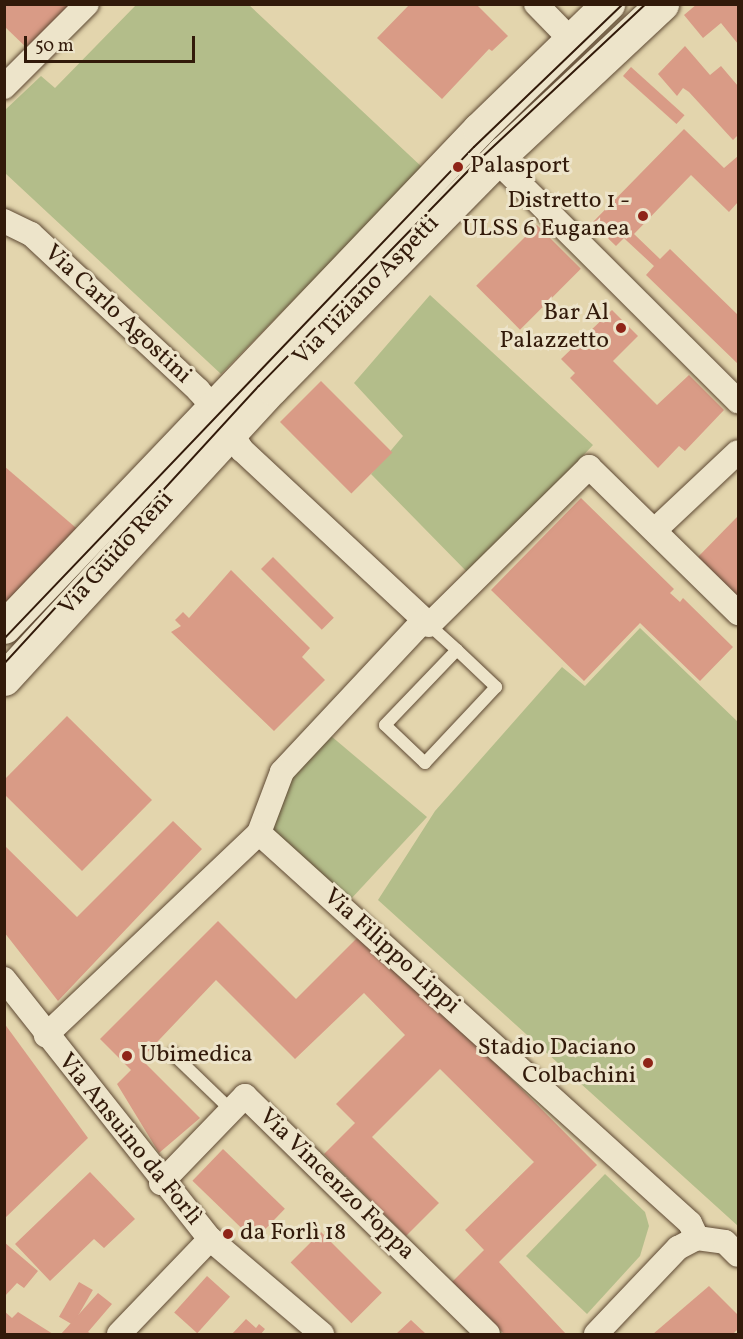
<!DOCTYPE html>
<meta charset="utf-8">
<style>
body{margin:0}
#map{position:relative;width:743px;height:1339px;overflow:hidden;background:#e3d5ad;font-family:Vollkorn,serif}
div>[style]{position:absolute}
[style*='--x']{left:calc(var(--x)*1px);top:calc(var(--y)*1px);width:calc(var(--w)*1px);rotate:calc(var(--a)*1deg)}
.green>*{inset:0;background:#b3bd8a}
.building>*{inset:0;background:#d99b86;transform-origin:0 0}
.roads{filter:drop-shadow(0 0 2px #5e4933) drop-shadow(0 0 2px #5e4933)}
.lane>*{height:12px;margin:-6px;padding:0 6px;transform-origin:6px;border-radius:6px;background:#ede4ca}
.street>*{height:24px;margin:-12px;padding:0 12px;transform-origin:12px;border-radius:12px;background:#ede4ca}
.secondary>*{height:33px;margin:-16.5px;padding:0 16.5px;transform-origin:16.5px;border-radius:16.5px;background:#ede4ca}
.tram>*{height:1.5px;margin:-0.75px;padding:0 0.75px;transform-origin:0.75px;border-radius:0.75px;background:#321a0a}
.dots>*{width:16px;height:16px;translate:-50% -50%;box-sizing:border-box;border:3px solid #ede4ca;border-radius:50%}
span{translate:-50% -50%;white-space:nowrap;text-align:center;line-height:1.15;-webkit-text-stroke:6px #ede4ca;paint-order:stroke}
.poi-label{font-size:24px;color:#321a0a}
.left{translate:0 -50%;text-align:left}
.right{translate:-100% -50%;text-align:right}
.street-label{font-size:24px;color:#321a0a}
.frame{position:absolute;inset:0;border:6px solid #321a0a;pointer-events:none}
.scale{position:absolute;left:24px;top:36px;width:171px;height:27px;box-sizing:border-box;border:3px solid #321a0a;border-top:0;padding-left:8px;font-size:18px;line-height:21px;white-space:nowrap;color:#321a0a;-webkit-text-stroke:4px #ede4ca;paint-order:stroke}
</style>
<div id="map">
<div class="green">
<i style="clip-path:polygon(136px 5px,249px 5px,423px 168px,221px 374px,5px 173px,4px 111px,41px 76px,55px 88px)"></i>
<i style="clip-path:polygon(430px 295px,593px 445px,470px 575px,371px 474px,403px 436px,354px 383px)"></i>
<i style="clip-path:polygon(640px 628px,738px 722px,738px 1226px,378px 900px,435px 811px,562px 667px,585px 686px)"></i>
<i style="clip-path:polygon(331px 736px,427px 817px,350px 900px,271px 829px,288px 780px)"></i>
<i style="clip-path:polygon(605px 1174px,645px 1212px,649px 1226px,640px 1256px,587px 1314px,526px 1256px)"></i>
</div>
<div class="building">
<i style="clip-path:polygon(4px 4px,75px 4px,30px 51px,4px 26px)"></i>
<i style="clip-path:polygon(410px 4px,476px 4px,508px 36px,492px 51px,489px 49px,442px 99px,377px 38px)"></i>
<i style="clip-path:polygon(697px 4px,738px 4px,738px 44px,721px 23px,703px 38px,684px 15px)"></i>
<i style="clip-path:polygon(685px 46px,710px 75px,721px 66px,738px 86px,738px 135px,733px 140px,689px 92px,683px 88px,677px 96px,658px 74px)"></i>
<i style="left:631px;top:67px;width:72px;height:12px;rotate:42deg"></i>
<i style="clip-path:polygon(684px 129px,724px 168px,738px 156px,738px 202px,729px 212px,691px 175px,634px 234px,660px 259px,670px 249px,738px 315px,738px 364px,646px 275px,654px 266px,627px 241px,624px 238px,616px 246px,592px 223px)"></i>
<i style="left:537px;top:225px;width:62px;height:86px;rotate:45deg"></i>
<i style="clip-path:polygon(612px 310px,638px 336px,613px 361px,657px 405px,689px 375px,724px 410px,685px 451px,679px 446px,658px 468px,570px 378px,575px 373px,561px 359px)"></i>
<i style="left:321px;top:381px;width:101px;height:58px;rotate:45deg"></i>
<i style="clip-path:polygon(4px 466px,82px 533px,4px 616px)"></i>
<i style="clip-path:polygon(581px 498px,674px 589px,670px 593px,680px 602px,683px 598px,733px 647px,700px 681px,640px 623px,584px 681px,491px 590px)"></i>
<i style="clip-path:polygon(738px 516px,738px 602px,695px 560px)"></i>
<i style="left:273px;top:557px;width:86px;height:17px;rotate:45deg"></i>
<i style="clip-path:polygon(231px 570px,310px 648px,302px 657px,325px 680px,274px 731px,171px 632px,181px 626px,175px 620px,183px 612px,189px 618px)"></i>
<i style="clip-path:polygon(67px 716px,152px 800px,82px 871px,4px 794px,4px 780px)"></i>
<i style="clip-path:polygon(173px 821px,202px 849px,58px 1001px,4px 932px,4px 845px,77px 917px)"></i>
<i style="clip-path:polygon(218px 921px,296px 999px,364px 931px,597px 1165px,499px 1262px,566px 1334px,504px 1334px,452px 1282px,484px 1250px,465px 1230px,534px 1162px,440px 1069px,372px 1137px,439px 1203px,406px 1236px,324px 1154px,355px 1123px,336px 1104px,405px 1035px,364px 993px,295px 1059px,216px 980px,141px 1059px,200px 1118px,159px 1153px,117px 1084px,131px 1070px,100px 1039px)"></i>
<i style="clip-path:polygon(4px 1023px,88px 1138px,4px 1219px)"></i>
<i style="left:223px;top:1149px;width:86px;height:44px;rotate:44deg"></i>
<i style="clip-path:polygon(90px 1172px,135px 1219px,104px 1248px,94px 1239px,50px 1281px,15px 1244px)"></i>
<i style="left:321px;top:1232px;width:86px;height:43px;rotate:45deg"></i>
<i style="clip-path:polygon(4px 1242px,38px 1271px,24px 1288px,17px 1283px,4px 1297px)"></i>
<i style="left:207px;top:1276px;width:31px;height:49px;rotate:42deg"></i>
<i style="left:79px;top:1282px;width:16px;height:40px;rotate:30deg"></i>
<i style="clip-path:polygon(709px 1286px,738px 1315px,738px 1329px,733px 1334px,653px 1334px)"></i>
<i style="clip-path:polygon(98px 1293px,112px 1304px,88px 1332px,92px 1334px,61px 1334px)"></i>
<i style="clip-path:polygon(4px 1311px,12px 1318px,18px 1312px,53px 1334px,4px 1334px)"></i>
<i style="clip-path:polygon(246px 1319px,256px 1328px,259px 1324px,265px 1329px,261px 1334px,232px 1334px)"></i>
<i style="clip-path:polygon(411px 1320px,426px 1334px,396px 1334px)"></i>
</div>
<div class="roads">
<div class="lane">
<i style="--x:427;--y:623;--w:40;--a:42"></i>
<i style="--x:457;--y:650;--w:54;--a:43.5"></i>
<i style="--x:496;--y:687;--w:104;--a:133.1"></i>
<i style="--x:425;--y:763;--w:55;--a:-136.5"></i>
<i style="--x:385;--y:725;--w:104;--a:-46.2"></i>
<i style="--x:173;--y:1054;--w:81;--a:44"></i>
</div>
<div class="street">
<i style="--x:536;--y:4;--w:50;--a:45.8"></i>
<i style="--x:4;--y:87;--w:117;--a:-45"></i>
<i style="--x:496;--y:160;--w:342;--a:44.9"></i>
<i style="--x:4;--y:221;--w:30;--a:26"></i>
<i style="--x:31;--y:234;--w:229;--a:43"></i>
<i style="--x:198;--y:390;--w:36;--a:48"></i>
<i style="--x:222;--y:417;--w:39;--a:59"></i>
<i style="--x:242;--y:450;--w:249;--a:43"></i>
<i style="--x:424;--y:620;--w:208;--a:133.1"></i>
<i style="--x:282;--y:772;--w:65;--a:110.7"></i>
<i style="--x:259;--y:833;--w:294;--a:136.5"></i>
<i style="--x:656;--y:529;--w:112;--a:-43.2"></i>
<i style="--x:429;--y:625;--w:225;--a:-44.6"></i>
<i style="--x:589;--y:467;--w:209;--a:44.4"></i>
<i style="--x:259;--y:833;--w:581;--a:42.14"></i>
<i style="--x:690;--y:1223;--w:17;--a:65"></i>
<i style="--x:4;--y:979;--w:332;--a:51.6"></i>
<i style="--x:210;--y:1239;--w:147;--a:40.3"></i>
<i style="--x:161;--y:1183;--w:121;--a:-46"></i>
<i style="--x:245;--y:1096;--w:340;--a:44.4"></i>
<i style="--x:697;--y:1238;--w:28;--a:8"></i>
<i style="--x:725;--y:1242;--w:18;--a:45"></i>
<i style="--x:119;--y:1334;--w:132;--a:-46.2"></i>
<i style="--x:596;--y:1334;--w:119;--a:-46.4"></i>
<i style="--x:678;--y:1248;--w:21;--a:-28"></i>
</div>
<div class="secondary">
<i style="--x:4;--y:627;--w:688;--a:-46.35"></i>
<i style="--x:479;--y:129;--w:180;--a:-44.1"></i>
<i style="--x:4;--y:679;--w:396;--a:-47.4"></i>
<i style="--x:272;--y:388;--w:330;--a:-45.5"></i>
<i style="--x:503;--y:153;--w:218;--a:-43.1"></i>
</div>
</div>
<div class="tram">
<i style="--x:4;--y:639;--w:680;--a:-46.31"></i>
<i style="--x:474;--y:147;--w:207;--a:-43.8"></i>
<i style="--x:4;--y:664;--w:377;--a:-47.5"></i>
<i style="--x:259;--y:386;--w:314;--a:-45.8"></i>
<i style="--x:478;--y:161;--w:230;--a:-43.1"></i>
</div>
<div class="dots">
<i style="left:458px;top:167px;background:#8f2418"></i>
<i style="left:643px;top:216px;background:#8f2418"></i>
<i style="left:621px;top:328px;background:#8f2418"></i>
<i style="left:127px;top:1056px;background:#8f2418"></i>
<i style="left:648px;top:1063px;background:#8f2418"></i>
<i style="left:228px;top:1234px;background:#8f2418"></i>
</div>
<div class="poi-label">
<span class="left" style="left:470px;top:167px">Palasport</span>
<span class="right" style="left:630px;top:216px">Distretto 1 -<br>ULSS 6 Euganea</span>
<span class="right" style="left:609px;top:328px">Bar Al<br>Palazzetto</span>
<span class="right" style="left:636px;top:1063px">Stadio Daciano<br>Colbachini</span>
<span class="left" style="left:140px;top:1056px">Ubimedica</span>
<span class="left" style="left:240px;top:1234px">da Forlì 18</span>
</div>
<div class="street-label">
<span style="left:367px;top:291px;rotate:-46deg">Via Tiziano Aspetti</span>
<span style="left:117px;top:315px;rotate:43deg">Via Carlo Agostini</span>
<span style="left:117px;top:554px;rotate:-48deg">Via Guido Reni</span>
<span style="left:391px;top:952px;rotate:42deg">Via Filippo Lippi</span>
<span style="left:129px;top:1140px;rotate:51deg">Via Ansuino da Forlì</span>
<span style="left:336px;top:1185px;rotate:44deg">Via Vincenzo Foppa</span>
</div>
<div class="frame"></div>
<div class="scale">50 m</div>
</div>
